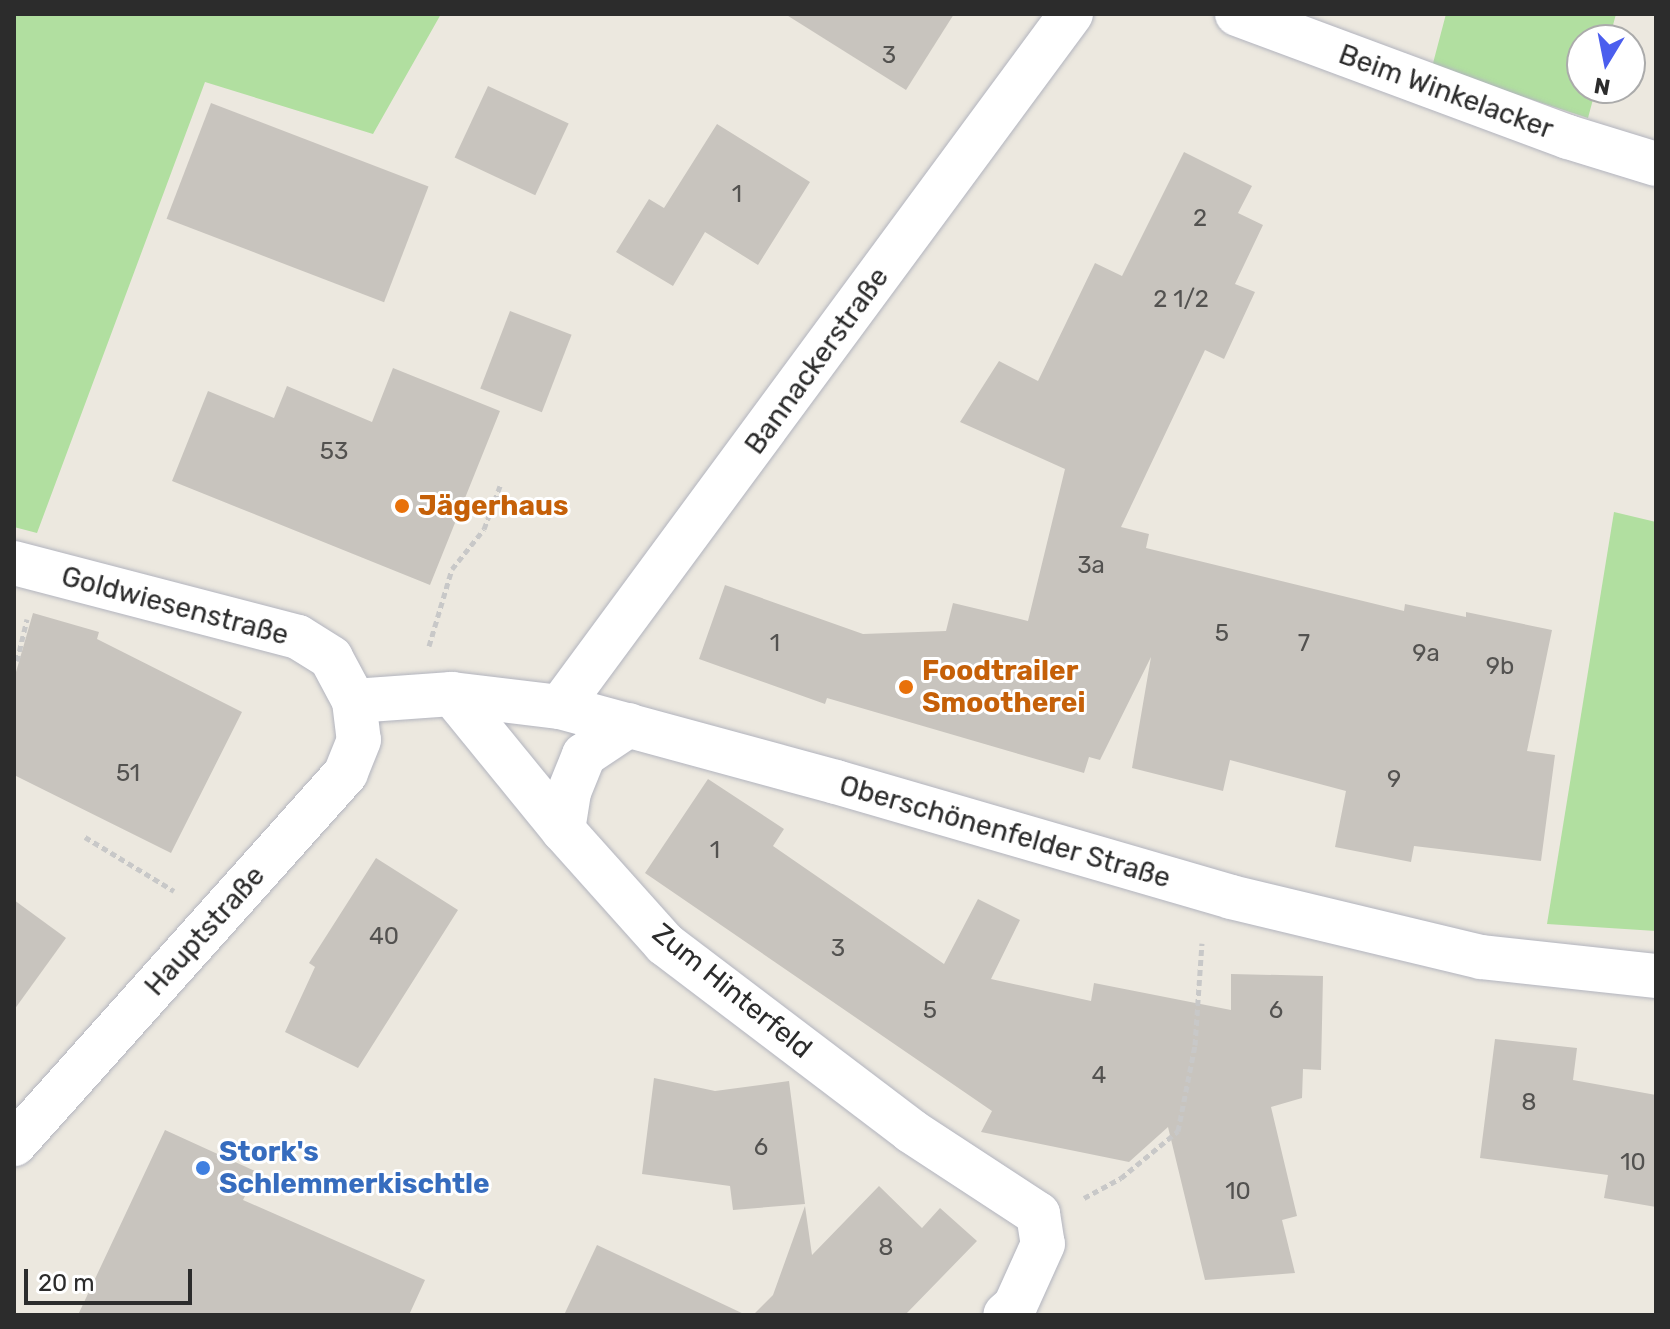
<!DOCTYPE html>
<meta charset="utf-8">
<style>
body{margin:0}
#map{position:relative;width:1670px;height:1329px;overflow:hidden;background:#ece8df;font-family:Rubik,sans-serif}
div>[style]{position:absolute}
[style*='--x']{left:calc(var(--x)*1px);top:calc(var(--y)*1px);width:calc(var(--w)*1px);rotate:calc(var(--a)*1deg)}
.green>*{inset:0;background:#b1dfa0}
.building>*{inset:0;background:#c8c4be;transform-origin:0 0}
.path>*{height:5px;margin-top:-2.5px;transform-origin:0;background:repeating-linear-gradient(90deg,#c8c8c8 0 6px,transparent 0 10px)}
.roads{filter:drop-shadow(0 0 2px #b2b4be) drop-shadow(0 0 2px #b2b4be)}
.street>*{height:44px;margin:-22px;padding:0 22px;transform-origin:22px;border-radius:22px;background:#fff}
.secondary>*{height:44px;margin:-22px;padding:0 22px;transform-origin:22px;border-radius:22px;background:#fff}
.dots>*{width:22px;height:22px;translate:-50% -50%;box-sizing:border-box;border:4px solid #fff;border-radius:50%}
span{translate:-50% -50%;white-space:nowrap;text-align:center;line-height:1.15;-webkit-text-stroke:6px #fff;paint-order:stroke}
.number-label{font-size:24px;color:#535250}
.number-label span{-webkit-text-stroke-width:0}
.street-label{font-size:28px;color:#2c2c2c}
.food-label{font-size:28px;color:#c56008;font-weight:700}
.left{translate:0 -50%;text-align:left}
.shop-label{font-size:28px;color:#366cbe;font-weight:700}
.frame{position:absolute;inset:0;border:16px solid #2c2c2c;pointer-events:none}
.north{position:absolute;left:1566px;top:24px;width:80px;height:80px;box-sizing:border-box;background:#fff;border:2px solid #ababab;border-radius:50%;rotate:190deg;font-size:22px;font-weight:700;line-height:32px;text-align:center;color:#2c2c2c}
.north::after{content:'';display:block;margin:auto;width:28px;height:36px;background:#4b5eee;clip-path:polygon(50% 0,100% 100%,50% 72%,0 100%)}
.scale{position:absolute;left:24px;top:1269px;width:168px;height:36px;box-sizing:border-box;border:4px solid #2c2c2c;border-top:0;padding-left:10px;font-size:24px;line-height:28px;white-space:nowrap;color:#2c2c2c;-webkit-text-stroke:6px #fff;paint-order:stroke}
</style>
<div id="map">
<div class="green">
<i style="clip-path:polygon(14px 14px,441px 14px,373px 134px,205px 82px,37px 533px,14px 527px)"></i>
<i style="clip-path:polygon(1446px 14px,1616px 14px,1609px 40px,1582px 40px,1582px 88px,1596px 88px,1588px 118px,1432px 67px)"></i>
<i style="clip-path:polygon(1614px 512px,1656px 522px,1656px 931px,1547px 924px)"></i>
</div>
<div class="building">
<i style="clip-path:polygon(785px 14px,954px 14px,906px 90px)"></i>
<i style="left:488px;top:86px;width:89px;height:79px;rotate:25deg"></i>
<i style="left:211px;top:103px;width:233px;height:124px;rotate:21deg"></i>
<i style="clip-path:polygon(717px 124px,810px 182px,758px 265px,705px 232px,673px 286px,616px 252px,649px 199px,664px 208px)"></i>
<i style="clip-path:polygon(1184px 152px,1252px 186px,1238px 213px,1263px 225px,1235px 284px,1255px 292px,1224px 359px,1205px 350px,1121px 527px,1149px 534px,1146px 548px,1404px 611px,1405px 604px,1466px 617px,1466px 612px,1552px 630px,1527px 751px,1555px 755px,1541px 861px,1414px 846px,1411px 862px,1335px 847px,1346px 791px,1230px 760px,1223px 791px,1132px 768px,1151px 657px,1100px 760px,1089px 757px,1084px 773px,827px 698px,825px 704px,699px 659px,725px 585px,863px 634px,946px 631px,953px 603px,1028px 621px,1065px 469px,960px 422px,999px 361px,1038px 381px,1095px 263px,1122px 276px)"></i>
<i style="left:510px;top:311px;width:66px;height:83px;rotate:21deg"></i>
<i style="clip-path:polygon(393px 368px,500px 411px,430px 585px,172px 481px,208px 391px,274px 418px,287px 386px,372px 422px)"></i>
<i style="clip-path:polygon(33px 613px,99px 632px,97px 639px,242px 712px,171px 853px,14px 775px,14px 679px)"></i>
<i style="clip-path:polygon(708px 779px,784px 829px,773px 846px,944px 964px,978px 899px,1020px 920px,991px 979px,1091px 1001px,1094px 983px,1231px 1010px,1231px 974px,1323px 976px,1321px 1070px,1303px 1069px,1302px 1098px,1271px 1107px,1297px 1216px,1282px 1220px,1295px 1273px,1205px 1280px,1168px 1127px,1129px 1162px,981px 1132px,992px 1111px,645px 873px)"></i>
<i style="clip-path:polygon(376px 858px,458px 910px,358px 1068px,285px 1032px,315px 967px,309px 963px)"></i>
<i style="clip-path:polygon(14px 900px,66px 938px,14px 1010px)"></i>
<i style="clip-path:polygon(1495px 1039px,1577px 1048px,1573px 1080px,1656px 1095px,1656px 1207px,1604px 1198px,1608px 1175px,1480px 1158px)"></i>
<i style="clip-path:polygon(654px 1078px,715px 1091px,789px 1081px,805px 1204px,733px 1210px,730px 1186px,642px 1174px)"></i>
<i style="clip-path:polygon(165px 1130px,257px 1172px,243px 1200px,425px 1280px,409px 1315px,78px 1315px)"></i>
<i style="clip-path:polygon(879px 1186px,922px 1228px,940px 1208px,977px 1241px,905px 1315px,753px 1315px,773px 1295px,805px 1206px,812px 1255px)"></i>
<i style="clip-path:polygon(597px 1245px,657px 1273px,746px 1315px,564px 1315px)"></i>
</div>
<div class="path">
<i style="--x:429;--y:646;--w:80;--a:-73.4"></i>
<i style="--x:452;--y:569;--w:51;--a:-51.3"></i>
<i style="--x:484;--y:529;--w:46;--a:-69.6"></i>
<i style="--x:17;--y:661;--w:43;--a:-76.6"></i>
<i style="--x:85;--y:837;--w:104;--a:31.2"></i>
<i style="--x:1084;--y:1198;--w:42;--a:-28.4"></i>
<i style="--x:1121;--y:1178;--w:74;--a:-39.5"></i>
<i style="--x:1178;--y:1131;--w:88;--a:-78.8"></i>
<i style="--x:1195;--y:1045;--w:102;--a:-86.1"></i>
</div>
<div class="roads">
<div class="street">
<i style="--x:1237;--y:14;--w:353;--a:20.4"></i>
<i style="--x:1568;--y:137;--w:92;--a:17.1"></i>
<i style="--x:452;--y:694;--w:176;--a:50.8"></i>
<i style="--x:563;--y:830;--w:153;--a:48.2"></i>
<i style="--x:665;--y:944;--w:309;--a:37.2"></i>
<i style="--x:911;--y:1131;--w:152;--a:33.2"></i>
<i style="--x:1038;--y:1214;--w:30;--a:81"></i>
<i style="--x:1043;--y:1244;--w:68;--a:114.3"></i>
<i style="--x:1015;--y:1306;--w:13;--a:138"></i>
<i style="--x:354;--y:701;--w:98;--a:-4.1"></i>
<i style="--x:452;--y:694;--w:109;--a:6.9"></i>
<i style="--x:560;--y:707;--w:286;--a:15.2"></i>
<i style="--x:836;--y:782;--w:411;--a:16.2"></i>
<i style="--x:1231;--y:897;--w:257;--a:13.5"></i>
<i style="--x:1481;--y:957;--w:176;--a:6.2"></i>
<i style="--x:560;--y:707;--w:861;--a:-53.6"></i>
<i style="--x:563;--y:830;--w:38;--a:-81"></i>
<i style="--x:569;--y:792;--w:40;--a:-68"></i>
<i style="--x:584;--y:755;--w:54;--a:-33.7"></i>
</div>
<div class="secondary">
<i style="--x:14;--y:563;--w:293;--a:14.6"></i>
<i style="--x:298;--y:637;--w:39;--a:32"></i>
<i style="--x:331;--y:658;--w:49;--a:61.9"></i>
<i style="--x:354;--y:701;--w:39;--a:83"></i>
<i style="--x:359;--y:740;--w:35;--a:112"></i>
<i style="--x:346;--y:773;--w:498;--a:131.8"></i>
</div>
</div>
<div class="dots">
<i style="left:402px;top:506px;background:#e8710a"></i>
<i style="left:906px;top:687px;background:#e8710a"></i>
<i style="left:203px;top:1168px;background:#3f7fe0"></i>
</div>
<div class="number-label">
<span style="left:889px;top:56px">3</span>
<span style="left:737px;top:195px">1</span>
<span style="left:1200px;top:219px">2</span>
<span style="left:1181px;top:300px">2 1/2</span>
<span style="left:334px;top:452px">53</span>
<span style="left:1091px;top:566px">3a</span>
<span style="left:1222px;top:634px">5</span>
<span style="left:775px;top:644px">1</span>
<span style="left:1304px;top:644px">7</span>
<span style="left:1426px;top:654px">9a</span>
<span style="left:1500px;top:667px">9b</span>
<span style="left:128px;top:774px">51</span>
<span style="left:1394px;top:780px">9</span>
<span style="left:715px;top:851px">1</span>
<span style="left:384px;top:937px">40</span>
<span style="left:838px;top:949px">3</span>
<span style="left:930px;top:1011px">5</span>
<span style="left:1276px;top:1011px">6</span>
<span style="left:1099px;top:1076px">4</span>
<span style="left:1529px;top:1103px">8</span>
<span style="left:761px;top:1148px">6</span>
<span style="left:1633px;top:1163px">10</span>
<span style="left:1238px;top:1192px">10</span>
<span style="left:886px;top:1248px">8</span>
</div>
<div class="street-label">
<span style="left:1446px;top:92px;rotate:20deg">Beim Winkelacker</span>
<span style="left:817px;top:361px;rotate:-54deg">Bannackerstraße</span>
<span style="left:175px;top:606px;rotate:15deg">Goldwiesenstraße</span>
<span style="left:1005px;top:832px;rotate:16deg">Oberschönenfelder Straße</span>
<span style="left:205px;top:931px;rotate:-48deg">Hauptstraße</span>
<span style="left:732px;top:991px;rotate:39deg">Zum Hinterfeld</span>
</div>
<div class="food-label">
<span class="left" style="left:418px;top:506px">Jägerhaus</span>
<span class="left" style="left:922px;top:687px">Foodtrailer<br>Smootherei</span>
</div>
<div class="shop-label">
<span class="left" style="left:219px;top:1168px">Stork's<br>Schlemmerkischtle</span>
</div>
<div class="frame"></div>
<div class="north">N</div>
<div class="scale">20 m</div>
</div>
